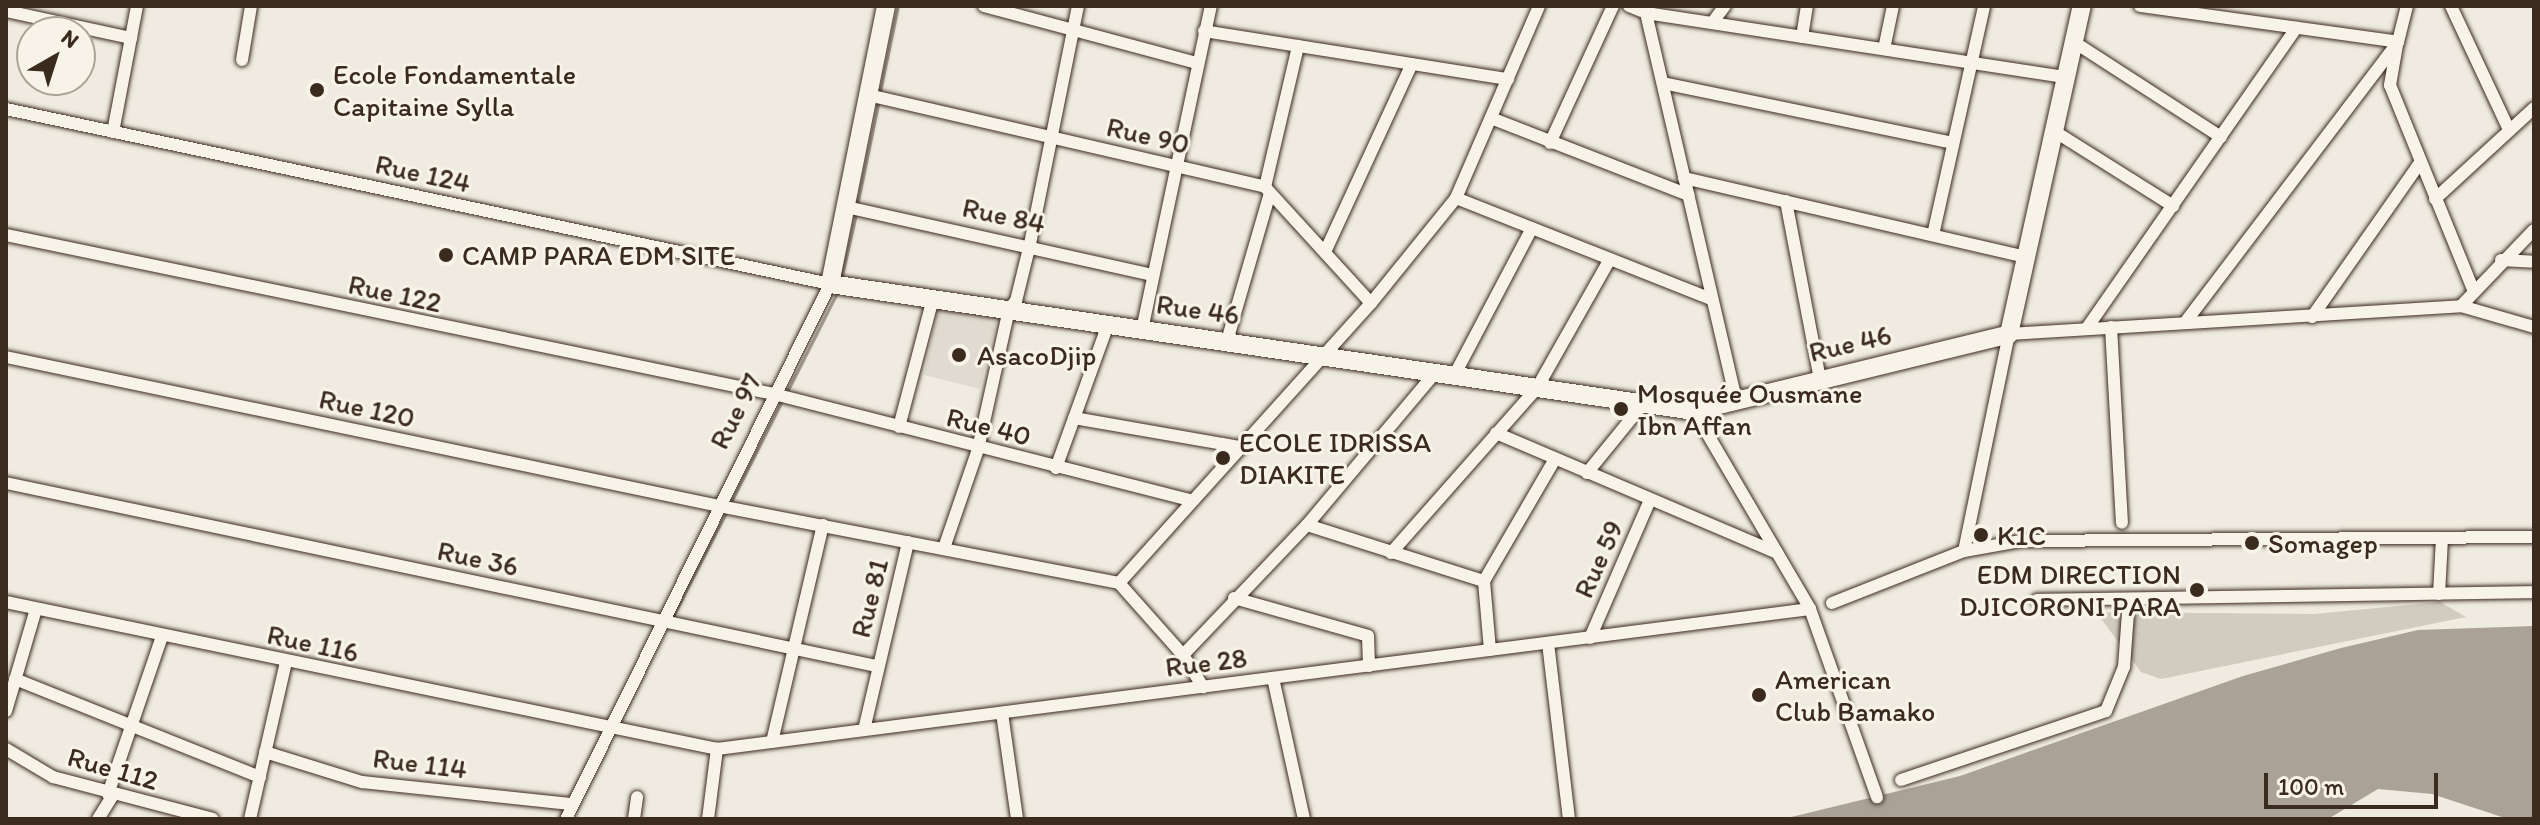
<!DOCTYPE html>
<meta charset="utf-8">
<style>
body{margin:0}
#map{position:relative;width:2540px;height:825px;overflow:hidden;background:#efebe0;font-family:Itim,sans-serif}
div>[style]{position:absolute}
[style*='--x']{left:calc(var(--x)*1px);top:calc(var(--y)*1px);width:calc(var(--w)*1px);rotate:calc(var(--a)*1deg)}
.built>*{inset:0;background:#e0dbd0}
.green>*{inset:0;background:#d1cbc0}
.water>*{inset:0;background:#aaa296}
.stream>*{height:3px;margin:-1.5px;padding:0 1.5px;transform-origin:1.5px;border-radius:1.5px;background:#aaa296}
.roads{filter:drop-shadow(0 0 2px #3b2a1e) drop-shadow(0 0 2px #3b2a1e)}
.street>*{height:12px;margin:-6px;padding:0 6px;transform-origin:6px;border-radius:6px;background:#f7f3e8}
.secondary>*{height:18px;margin:-9px;padding:0 9px;transform-origin:9px;border-radius:9px;background:#f7f3e8}
.dots>*{width:22px;height:22px;translate:-50% -50%;box-sizing:border-box;border:4px solid #f7f3e8;border-radius:50%}
span{translate:-50% -50%;white-space:nowrap;text-align:center;line-height:1.15;-webkit-text-stroke:6px #f7f3e8;paint-order:stroke}
.poi-label{font-size:28px;color:#3b2a1e}
.left{translate:0 -50%;text-align:left}
.right{translate:-100% -50%;text-align:right}
.street-label{font-size:28px;color:#3b2a1e}
.frame{position:absolute;inset:0;border:8px solid #3b2a1e;pointer-events:none}
.north{position:absolute;left:16px;top:16px;width:80px;height:80px;box-sizing:border-box;background:#f7f3e8;border:2px solid #aca397;border-radius:50%;rotate:39deg;font-size:22px;font-weight:700;line-height:32px;text-align:center;color:#3b2a1e}
.north::after{content:'';display:block;margin:auto;width:28px;height:36px;background:#3b2a1e;clip-path:polygon(50% 0,100% 100%,50% 72%,0 100%)}
.scale{position:absolute;left:2264px;top:773px;width:174px;height:36px;box-sizing:border-box;border:4px solid #3b2a1e;border-top:0;padding-left:10px;font-size:24px;line-height:28px;white-space:nowrap;color:#3b2a1e;-webkit-text-stroke:6px #f7f3e8;paint-order:stroke}
</style>
<div id="map">
<div class="built">
<i style="clip-path:polygon(938px 309px,998px 315px,980px 389px,924px 375px)"></i>
</div>
<div class="green">
<i style="clip-path:polygon(2440px 602px,2466px 617px,2161px 679px,2141px 672px,2096px 612px,2314px 614px)"></i>
</div>
<div class="water">
<i style="clip-path:polygon(2534px 626px,2534px 819px,2508px 819px,2432px 794px,2378px 789px,2328px 819px,1783px 819px,1960px 776px,2243px 676px,2341px 648px,2418px 630px)"></i>
</div>
<div class="stream">
<i style="--x:880;--y:92;--w:88;--a:-78.2"></i>
<i style="--x:857;--y:206;--w:108;--a:-78.3"></i>
<i style="--x:841;--y:280;--w:68;--a:-77.2"></i>
<i style="--x:787;--y:392;--w:113;--a:-63.2"></i>
<i style="--x:729;--y:506;--w:120;--a:-63.2"></i>
<i style="--x:673;--y:616;--w:116;--a:-62.8"></i>
</div>
<div class="roads">
<div class="street">
<i style="--x:984;--y:6;--w:220;--a:15"></i>
<i style="--x:1629;--y:6;--w:18;--a:22"></i>
<i style="--x:1646;--y:13;--w:425;--a:8.7"></i>
<i style="--x:2140;--y:6;--w:260;--a:7.9"></i>
<i style="--x:2451;--y:6;--w:137;--a:64.9"></i>
<i style="--x:6;--y:11;--w:128;--a:12.2"></i>
<i style="--x:1646;--y:13;--w:397;--a:76.9"></i>
<i style="--x:1712;--y:23;--w:21;--a:-53"></i>
<i style="--x:1204;--y:31;--w:308;--a:9"></i>
<i style="--x:1802;--y:37;--w:31;--a:-81"></i>
<i style="--x:2074;--y:42;--w:175;--a:32.9"></i>
<i style="--x:2397;--y:45;--w:41;--a:99.9"></i>
<i style="--x:2390;--y:85;--w:223;--a:67.9"></i>
<i style="--x:1884;--y:49;--w:44;--a:-78.2"></i>
<i style="--x:242;--y:60;--w:55;--a:-80.5"></i>
<i style="--x:1663;--y:83;--w:296;--a:11.7"></i>
<i style="--x:868;--y:95;--w:408;--a:13"></i>
<i style="--x:1265;--y:187;--w:157;--a:47.6"></i>
<i style="--x:6;--y:109;--w:842;--a:11.99"></i>
<i style="--x:830;--y:284;--w:597;--a:116.26"></i>
<i style="--x:1491;--y:118;--w:212;--a:21.3"></i>
<i style="--x:2054;--y:131;--w:141;--a:32.2"></i>
<i style="--x:113;--y:132;--w:128;--a:-79.2"></i>
<i style="--x:1550;--y:143;--w:151;--a:-65.3"></i>
<i style="--x:1684;--y:178;--w:351;--a:13"></i>
<i style="--x:1265;--y:187;--w:145;--a:-76.8"></i>
<i style="--x:1456;--y:198;--w:274;--a:21.6"></i>
<i style="--x:2435;--y:199;--w:134;--a:-42.6"></i>
<i style="--x:1786;--y:201;--w:181;--a:79.2"></i>
<i style="--x:846;--y:207;--w:313;--a:12.5"></i>
<i style="--x:6;--y:235;--w:784;--a:11.7"></i>
<i style="--x:774;--y:394;--w:432;--a:14.3"></i>
<i style="--x:1933;--y:235;--w:235;--a:-77.4"></i>
<i style="--x:1325;--y:252;--w:207;--a:-65.2"></i>
<i style="--x:2501;--y:260;--w:33;--a:3"></i>
<i style="--x:2461;--y:306;--w:105;--a:-46.2"></i>
<i style="--x:2312;--y:317;--w:188;--a:-55"></i>
<i style="--x:2187;--y:320;--w:349;--a:-52.8"></i>
<i style="--x:2398;--y:42;--w:37;--a:-76"></i>
<i style="--x:2111;--y:327;--w:196;--a:86.8"></i>
<i style="--x:2087;--y:328;--w:366;--a:-55.1"></i>
<i style="--x:1142;--y:330;--w:331;--a:-78"></i>
<i style="--x:1227;--y:341;--w:154;--a:-73.8"></i>
<i style="--x:6;--y:357;--w:728;--a:11.8"></i>
<i style="--x:719;--y:506;--w:407;--a:10.9"></i>
<i style="--x:1119;--y:583;--w:96;--a:48.4"></i>
<i style="--x:1183;--y:655;--w:38;--a:58"></i>
<i style="--x:1454;--y:376;--w:167;--a:-62.2"></i>
<i style="--x:1694;--y:411;--w:229;--a:59.6"></i>
<i style="--x:1810;--y:609;--w:200;--a:70.4"></i>
<i style="--x:1074;--y:418;--w:169;--a:9.9"></i>
<i style="--x:899;--y:427;--w:133;--a:-75.2"></i>
<i style="--x:1496;--y:433;--w:306;--a:23.1"></i>
<i style="--x:1056;--y:468;--w:153;--a:-70.1"></i>
<i style="--x:1587;--y:473;--w:89;--a:-50.9"></i>
<i style="--x:6;--y:483;--w:890;--a:11.87"></i>
<i style="--x:1307;--y:525;--w:186;--a:17.6"></i>
<i style="--x:944;--y:548;--w:105;--a:-71"></i>
<i style="--x:978;--y:449;--w:143;--a:-77.5"></i>
<i style="--x:1009;--y:309;--w:11;--a:-49"></i>
<i style="--x:1016;--y:301;--w:59;--a:-76.2"></i>
<i style="--x:1030;--y:244;--w:243;--a:-78.6"></i>
<i style="--x:1964;--y:551;--w:222;--a:-78.3"></i>
<i style="--x:2009;--y:334;--w:453;--a:-3.5"></i>
<i style="--x:2461;--y:306;--w:76;--a:16"></i>
<i style="--x:1391;--y:553;--w:220;--a:-48.5"></i>
<i style="--x:1537;--y:388;--w:148;--a:-60.5"></i>
<i style="--x:1119;--y:583;--w:377;--a:-48"></i>
<i style="--x:1371;--y:303;--w:135;--a:-51"></i>
<i style="--x:1456;--y:198;--w:209;--a:-66.6"></i>
<i style="--x:2439;--y:594;--w:56;--a:-86.9"></i>
<i style="--x:1234;--y:598;--w:139;--a:15.8"></i>
<i style="--x:1368;--y:636;--w:30;--a:88"></i>
<i style="--x:2037;--y:600;--w:497;--a:-0.9"></i>
<i style="--x:6;--y:602;--w:726;--a:11.68"></i>
<i style="--x:717;--y:749;--w:1102;--a:-7.3"></i>
<i style="--x:1832;--y:603;--w:142;--a:-21.5"></i>
<i style="--x:1964;--y:551;--w:58;--a:-10"></i>
<i style="--x:2021;--y:541;--w:513;--a:-0.45"></i>
<i style="--x:1590;--y:638;--w:150;--a:-66.5"></i>
<i style="--x:1548;--y:643;--w:177;--a:83.2"></i>
<i style="--x:1490;--y:650;--w:69;--a:-95"></i>
<i style="--x:1484;--y:581;--w:141;--a:-59.8"></i>
<i style="--x:1183;--y:655;--w:180;--a:-46.4"></i>
<i style="--x:1307;--y:525;--w:199;--a:-49.9"></i>
<i style="--x:1273;--y:678;--w:144;--a:77.6"></i>
<i style="--x:15;--y:679;--w:264;--a:21.8"></i>
<i style="--x:6;--y:711;--w:106;--a:-73.6"></i>
<i style="--x:1002;--y:713;--w:107;--a:81.9"></i>
<i style="--x:864;--y:730;--w:193;--a:-76.8"></i>
<i style="--x:772;--y:742;--w:223;--a:-76.8"></i>
<i style="--x:6;--y:749;--w:55;--a:30.8"></i>
<i style="--x:53;--y:777;--w:165;--a:14.7"></i>
<i style="--x:265;--y:752;--w:102;--a:17.2"></i>
<i style="--x:362;--y:782;--w:212;--a:6"></i>
<i style="--x:1901;--y:780;--w:216;--a:-18.6"></i>
<i style="--x:2106;--y:711;--w:48;--a:-67.8"></i>
<i style="--x:2124;--y:667;--w:68;--a:-85.8"></i>
<i style="--x:108;--y:794;--w:167;--a:-71.1"></i>
<i style="--x:98;--y:819;--w:28;--a:-58"></i>
<i style="--x:250;--y:819;--w:161;--a:-77.1"></i>
<i style="--x:634;--y:819;--w:22;--a:-82"></i>
<i style="--x:708;--y:819;--w:71;--a:-82.7"></i>
</div>
<div class="secondary">
<i style="--x:886;--y:6;--w:284;--a:101.4"></i>
<i style="--x:830;--y:284;--w:873;--a:8.36"></i>
<i style="--x:1694;--y:411;--w:324;--a:-13.7"></i>
<i style="--x:2009;--y:334;--w:336;--a:-77.5"></i>
</div>
</div>
<div class="dots">
<i style="left:317px;top:90px;background:#3b2a1e"></i>
<i style="left:446px;top:255px;background:#3b2a1e"></i>
<i style="left:959px;top:355px;background:#3b2a1e"></i>
<i style="left:1621px;top:409px;background:#3b2a1e"></i>
<i style="left:1223px;top:458px;background:#3b2a1e"></i>
<i style="left:1981px;top:535px;background:#3b2a1e"></i>
<i style="left:2252px;top:543px;background:#3b2a1e"></i>
<i style="left:2197px;top:590px;background:#3b2a1e"></i>
<i style="left:1759px;top:695px;background:#3b2a1e"></i>
</div>
<div class="poi-label">
<span class="left" style="left:333px;top:90px">Ecole Fondamentale<br>Capitaine Sylla</span>
<span class="left" style="left:462px;top:255px">CAMP PARA EDM SITE</span>
<span class="left" style="left:977px;top:355px">AsacoDjip</span>
<span class="left" style="left:1637px;top:409px">Mosquée Ousmane<br>Ibn Affan</span>
<span class="left" style="left:1239px;top:458px">ECOLE IDRISSA<br>DIAKITE</span>
<span class="left" style="left:1997px;top:535px">K1C</span>
<span class="left" style="left:2268px;top:543px">Somagep</span>
<span class="right" style="left:2181px;top:590px">EDM DIRECTION<br>DJICORONI PARA</span>
<span class="left" style="left:1775px;top:695px">American<br>Club Bamako</span>
</div>
<div class="street-label">
<span style="left:1148px;top:135px;rotate:13deg">Rue 90</span>
<span style="left:423px;top:173px;rotate:12deg">Rue 124</span>
<span style="left:1004px;top:215px;rotate:12deg">Rue 84</span>
<span style="left:395px;top:293px;rotate:12deg">Rue 122</span>
<span style="left:1198px;top:309px;rotate:8deg">Rue 46</span>
<span style="left:1850px;top:343px;rotate:-13deg">Rue 46</span>
<span style="left:367px;top:408px;rotate:12deg">Rue 120</span>
<span style="left:735px;top:411px;rotate:-63deg">Rue 97</span>
<span style="left:989px;top:426px;rotate:14deg">Rue 40</span>
<span style="left:478px;top:558px;rotate:12deg">Rue 36</span>
<span style="left:1598px;top:559px;rotate:-66deg">Rue 59</span>
<span style="left:869px;top:598px;rotate:-76deg">Rue 81</span>
<span style="left:313px;top:643px;rotate:12deg">Rue 116</span>
<span style="left:1206px;top:662px;rotate:-7deg">Rue 28</span>
<span style="left:420px;top:763px;rotate:7deg">Rue 114</span>
<span style="left:113px;top:768px;rotate:16deg">Rue 112</span>
</div>
<div class="frame"></div>
<div class="north">N</div>
<div class="scale">100 m</div>
</div>
